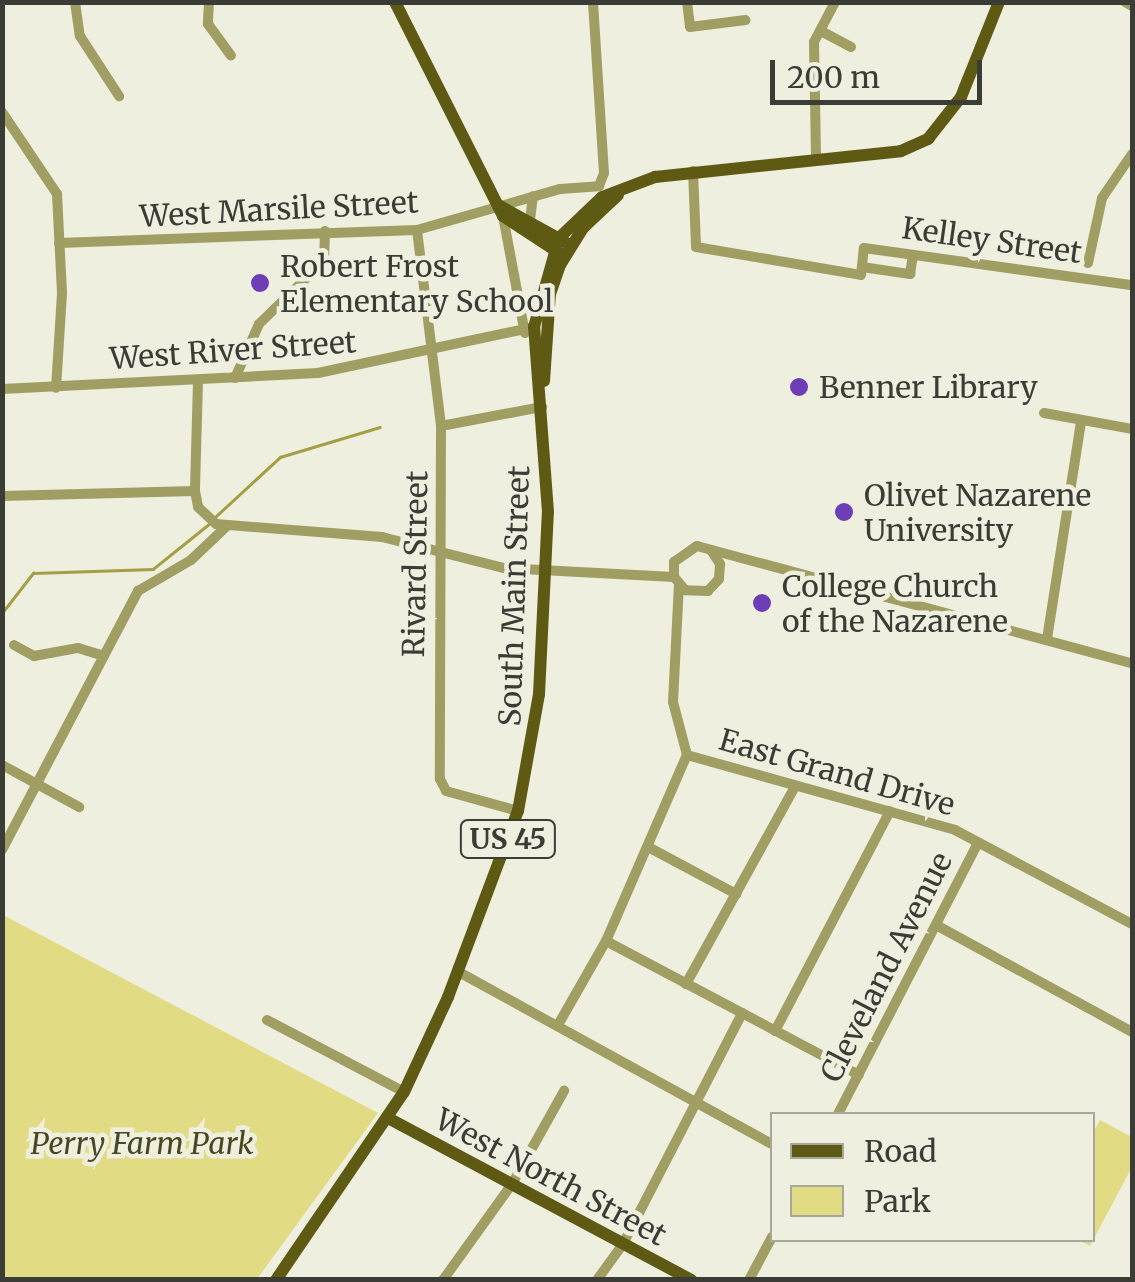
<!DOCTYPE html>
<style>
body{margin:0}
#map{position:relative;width:1135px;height:1282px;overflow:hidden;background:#efefdf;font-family:Merriweather,serif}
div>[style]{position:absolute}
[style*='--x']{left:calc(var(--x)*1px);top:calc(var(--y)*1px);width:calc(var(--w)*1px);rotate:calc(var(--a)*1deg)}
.green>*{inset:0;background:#e1dc83}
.stream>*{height:2.5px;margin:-1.25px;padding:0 1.25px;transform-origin:1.25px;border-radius:1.25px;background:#a59f44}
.minor>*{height:10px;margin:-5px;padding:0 5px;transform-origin:5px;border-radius:5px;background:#a19e64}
.major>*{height:12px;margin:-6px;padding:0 6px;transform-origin:6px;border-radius:6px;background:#5f5a13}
.dots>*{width:28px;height:28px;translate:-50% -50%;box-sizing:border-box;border:5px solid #efefdf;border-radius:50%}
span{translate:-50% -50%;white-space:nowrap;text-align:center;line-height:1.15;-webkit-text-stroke:9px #efefdf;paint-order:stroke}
.shield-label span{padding:2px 8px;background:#efefdf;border:2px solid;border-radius:8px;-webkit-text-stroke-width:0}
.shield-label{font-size:28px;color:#3c3c36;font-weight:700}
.street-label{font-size:30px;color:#3c3c36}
.poi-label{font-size:30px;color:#3c3c36}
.left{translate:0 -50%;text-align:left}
.park-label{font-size:30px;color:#4a4821;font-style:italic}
.frame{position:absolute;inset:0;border:5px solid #3c3c36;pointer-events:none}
.legend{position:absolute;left:770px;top:1112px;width:325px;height:130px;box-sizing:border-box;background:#efefdf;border:2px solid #a7a79b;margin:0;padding:12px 18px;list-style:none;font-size:30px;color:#3c3c36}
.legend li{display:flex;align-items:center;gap:20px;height:50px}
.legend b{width:50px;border:2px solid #a7a79b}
.scale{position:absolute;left:770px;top:60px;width:212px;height:45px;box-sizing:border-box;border:5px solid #3c3c36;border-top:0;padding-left:12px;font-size:30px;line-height:35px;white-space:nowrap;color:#3c3c36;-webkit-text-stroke:8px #efefdf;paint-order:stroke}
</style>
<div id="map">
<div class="green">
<i style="clip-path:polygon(3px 915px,378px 1113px,257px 1279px,3px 1279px)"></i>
<i style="clip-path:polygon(1100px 1120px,1132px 1137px,1132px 1167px,1090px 1246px,1078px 1240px,1092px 1240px,1093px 1133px)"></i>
</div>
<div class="stream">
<i style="--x:214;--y:518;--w:90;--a:-42.7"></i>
<i style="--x:280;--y:457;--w:104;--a:-16.7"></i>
<i style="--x:2;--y:613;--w:51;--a:-52.2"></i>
<i style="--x:33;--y:573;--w:120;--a:-1.9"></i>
<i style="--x:153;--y:569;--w:72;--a:-38.8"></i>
</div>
<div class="minor">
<i style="--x:75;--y:2;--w:34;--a:82"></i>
<i style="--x:80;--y:36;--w:72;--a:57"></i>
<i style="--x:209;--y:2;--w:22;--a:93"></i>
<i style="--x:208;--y:24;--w:39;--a:54"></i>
<i style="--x:687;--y:2;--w:25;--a:83"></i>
<i style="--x:690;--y:27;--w:56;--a:-7.1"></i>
<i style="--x:1125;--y:2;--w:8;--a:30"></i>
<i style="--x:821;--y:31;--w:34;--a:28"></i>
<i style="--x:2;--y:112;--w:99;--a:56.1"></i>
<i style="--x:57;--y:194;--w:99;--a:87.1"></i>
<i style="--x:62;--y:293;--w:95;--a:93.6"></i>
<i style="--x:816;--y:156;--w:114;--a:-91"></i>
<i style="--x:814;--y:42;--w:45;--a:-62.3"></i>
<i style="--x:693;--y:171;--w:76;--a:87.7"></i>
<i style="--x:696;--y:247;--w:167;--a:9.6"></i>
<i style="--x:861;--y:275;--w:27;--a:-84"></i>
<i style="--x:864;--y:248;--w:271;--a:7.9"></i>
<i style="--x:503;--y:216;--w:119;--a:79.4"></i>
<i style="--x:530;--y:220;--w:24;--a:-83"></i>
<i style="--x:417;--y:230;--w:197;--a:83"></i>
<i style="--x:441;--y:426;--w:353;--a:90.2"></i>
<i style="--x:440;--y:779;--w:13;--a:63"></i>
<i style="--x:446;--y:791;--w:75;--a:15.5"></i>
<i style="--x:59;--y:243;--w:358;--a:-2.1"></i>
<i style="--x:417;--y:230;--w:149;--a:-16"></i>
<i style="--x:560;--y:189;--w:39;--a:-4"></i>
<i style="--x:599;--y:186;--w:14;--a:-69"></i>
<i style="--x:604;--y:173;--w:171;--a:-93.7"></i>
<i style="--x:1088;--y:263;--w:66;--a:-77.8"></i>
<i style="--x:1102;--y:198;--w:53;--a:-55.7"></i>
<i style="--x:862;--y:267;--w:49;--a:8.3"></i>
<i style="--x:910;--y:274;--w:19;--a:-81"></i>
<i style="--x:235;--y:378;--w:59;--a:-66"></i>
<i style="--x:259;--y:324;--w:91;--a:-44.1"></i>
<i style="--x:324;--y:261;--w:30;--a:-88"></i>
<i style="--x:198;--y:381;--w:110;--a:91.6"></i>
<i style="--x:195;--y:491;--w:16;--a:79"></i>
<i style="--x:198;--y:507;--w:25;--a:43"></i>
<i style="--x:216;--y:524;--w:167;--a:4.5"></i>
<i style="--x:382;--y:537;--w:126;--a:14.3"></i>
<i style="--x:504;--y:568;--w:170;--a:3"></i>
<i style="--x:2;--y:389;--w:316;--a:-2.9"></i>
<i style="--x:318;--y:373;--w:221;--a:-12"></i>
<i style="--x:1044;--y:413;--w:89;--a:10.3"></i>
<i style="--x:441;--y:426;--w:103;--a:-10.7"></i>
<i style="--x:2;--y:496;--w:193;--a:-1.5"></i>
<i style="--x:711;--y:550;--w:17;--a:57"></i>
<i style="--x:720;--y:564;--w:15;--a:94"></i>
<i style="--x:719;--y:579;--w:16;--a:133"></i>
<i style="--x:708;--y:591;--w:23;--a:-178"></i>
<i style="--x:685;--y:590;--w:17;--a:-130"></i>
<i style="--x:674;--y:577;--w:15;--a:-90"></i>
<i style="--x:674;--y:562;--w:28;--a:-35"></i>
<i style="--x:697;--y:546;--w:450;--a:15.1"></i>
<i style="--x:1047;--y:639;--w:221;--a:-81.1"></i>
<i style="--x:14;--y:645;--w:23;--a:29"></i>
<i style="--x:34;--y:656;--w:45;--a:-10.3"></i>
<i style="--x:78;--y:648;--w:27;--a:17"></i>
<i style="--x:687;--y:755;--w:278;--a:15.6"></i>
<i style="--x:955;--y:830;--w:200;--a:28"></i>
<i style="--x:2;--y:765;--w:88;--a:28.6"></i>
<i style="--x:650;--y:848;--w:98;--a:28.1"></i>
<i style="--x:2;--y:850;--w:293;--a:-62.3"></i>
<i style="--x:138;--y:591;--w:61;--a:-30.3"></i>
<i style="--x:191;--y:560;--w:51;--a:-43.4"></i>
<i style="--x:936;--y:925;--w:223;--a:28.6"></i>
<i style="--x:606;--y:941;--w:286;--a:27.9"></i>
<i style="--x:457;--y:971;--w:359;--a:28.8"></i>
<i style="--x:686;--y:984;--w:224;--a:-61.1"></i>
<i style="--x:267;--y:1020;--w:155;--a:27.7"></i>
<i style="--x:558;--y:1025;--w:97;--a:-60.3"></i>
<i style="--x:606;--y:941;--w:203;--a:-66.5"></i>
<i style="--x:687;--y:755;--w:55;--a:-104.8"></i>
<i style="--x:673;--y:702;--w:117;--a:-87.1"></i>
<i style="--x:775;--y:1031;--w:248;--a:-62.4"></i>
<i style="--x:838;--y:1114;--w:305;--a:-62.7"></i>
<i style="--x:443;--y:1280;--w:118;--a:-54.3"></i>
<i style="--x:512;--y:1184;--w:107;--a:-60.8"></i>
<i style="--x:597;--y:1280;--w:44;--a:-54.2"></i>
<i style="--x:623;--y:1244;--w:260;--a:-62.7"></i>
<i style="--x:749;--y:1280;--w:49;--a:-61.9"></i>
</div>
<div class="major">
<i style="--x:395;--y:2;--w:240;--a:63.2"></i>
<i style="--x:503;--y:216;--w:73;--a:33.3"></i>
<i style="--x:498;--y:205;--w:77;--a:28.9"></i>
<i style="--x:544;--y:381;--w:87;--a:-86.1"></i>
<i style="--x:550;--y:294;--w:31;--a:-71"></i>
<i style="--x:560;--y:265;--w:44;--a:-58.1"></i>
<i style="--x:583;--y:228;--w:48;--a:-43.3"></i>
<i style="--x:388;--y:1118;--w:344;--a:28.1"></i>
<i style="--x:276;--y:1280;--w:227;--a:-55.8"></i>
<i style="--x:404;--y:1092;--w:105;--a:-65.1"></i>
<i style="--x:448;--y:997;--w:199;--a:-69.4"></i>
<i style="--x:518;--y:811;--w:119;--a:-79.8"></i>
<i style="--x:539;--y:694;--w:182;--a:-87.2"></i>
<i style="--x:548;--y:512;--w:186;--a:-94.3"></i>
<i style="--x:534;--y:327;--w:92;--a:-74.3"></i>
<i style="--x:559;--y:238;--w:59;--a:-43.6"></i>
<i style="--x:602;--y:197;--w:57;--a:-20.7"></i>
<i style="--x:655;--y:177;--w:247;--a:-6"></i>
<i style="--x:901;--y:151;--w:30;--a:-24"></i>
<i style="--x:928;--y:139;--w:53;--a:-51.8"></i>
<i style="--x:961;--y:97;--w:102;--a:-68.2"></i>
</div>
<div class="dots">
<i style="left:260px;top:283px;background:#6d3eb6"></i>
<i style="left:799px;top:387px;background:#6d3eb6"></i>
<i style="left:844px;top:512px;background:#6d3eb6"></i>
<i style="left:762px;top:603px;background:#6d3eb6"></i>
</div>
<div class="shield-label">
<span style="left:508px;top:839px">US 45</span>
</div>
<div class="street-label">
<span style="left:279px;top:209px;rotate:-3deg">West Marsile Street</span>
<span style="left:992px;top:240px;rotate:8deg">Kelley Street</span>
<span style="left:233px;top:350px;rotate:-4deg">West River Street</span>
<span style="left:415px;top:564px;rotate:-89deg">Rivard Street</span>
<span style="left:514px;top:596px;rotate:-88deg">South Main Street</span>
<span style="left:837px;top:772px;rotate:16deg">East Grand Drive</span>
<span style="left:886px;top:967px;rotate:-63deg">Cleveland Avenue</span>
<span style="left:551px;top:1177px;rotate:28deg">West North Street</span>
</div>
<div class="poi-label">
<span class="left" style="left:280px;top:283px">Robert Frost<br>Elementary School</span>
<span class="left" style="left:819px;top:387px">Benner Library</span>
<span class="left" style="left:864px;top:512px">Olivet Nazarene<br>University</span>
<span class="left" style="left:782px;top:603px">College Church<br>of the Nazarene</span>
</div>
<div class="park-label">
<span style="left:142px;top:1143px">Perry Farm Park</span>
</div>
<div class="frame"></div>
<ul class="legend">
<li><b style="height:12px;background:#5f5a13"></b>Road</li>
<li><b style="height:28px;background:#e1dc83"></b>Park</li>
</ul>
<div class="scale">200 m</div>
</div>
